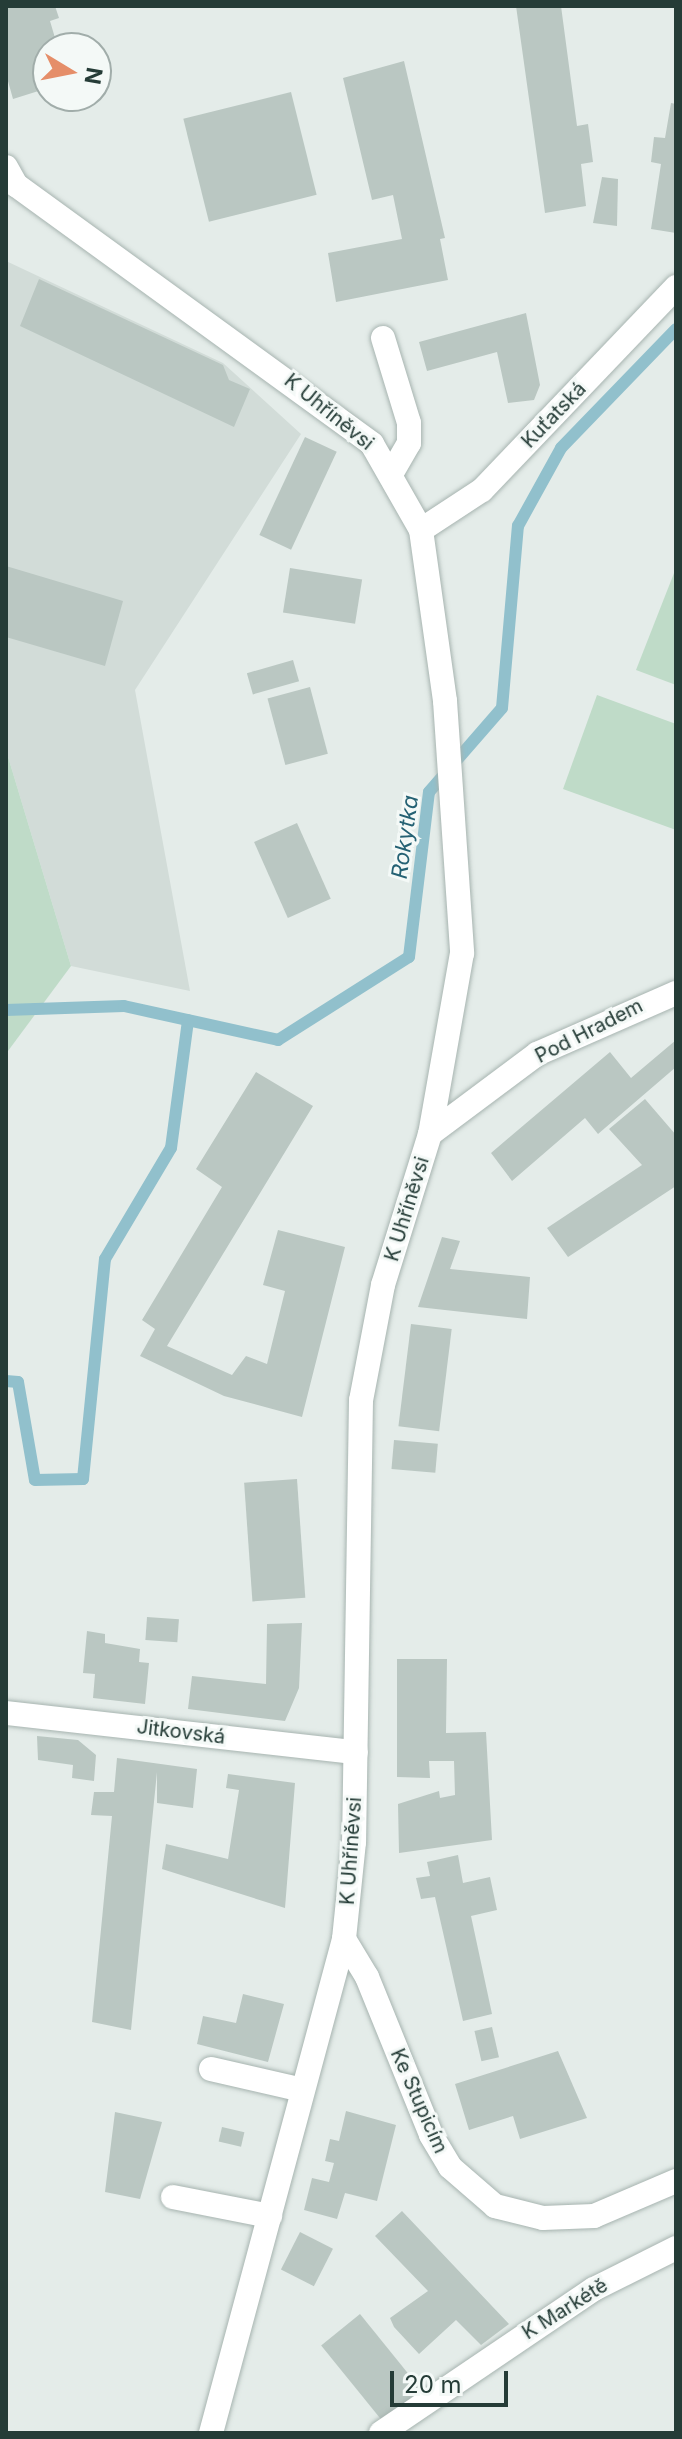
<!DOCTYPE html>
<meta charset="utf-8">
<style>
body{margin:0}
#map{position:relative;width:682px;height:2439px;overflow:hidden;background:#e4ece9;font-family:Inter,sans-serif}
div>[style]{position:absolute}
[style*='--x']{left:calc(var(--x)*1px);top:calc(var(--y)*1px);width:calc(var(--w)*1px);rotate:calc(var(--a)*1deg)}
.built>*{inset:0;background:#d2dcd8}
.green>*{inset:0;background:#bfdbc8}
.stream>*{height:12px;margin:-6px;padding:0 6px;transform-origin:6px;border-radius:6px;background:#91c0cc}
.building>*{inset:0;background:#bac7c2;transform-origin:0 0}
.roads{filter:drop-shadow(0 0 2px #a7b4b0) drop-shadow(0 0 2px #a7b4b0)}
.minor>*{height:24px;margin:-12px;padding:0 12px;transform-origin:12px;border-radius:12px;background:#fff}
span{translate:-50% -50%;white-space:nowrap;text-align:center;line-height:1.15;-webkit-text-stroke:6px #f4f9f7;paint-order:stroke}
.street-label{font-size:20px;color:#253c37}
.water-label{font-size:22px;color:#246173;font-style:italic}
.frame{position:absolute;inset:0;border:8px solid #253c37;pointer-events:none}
.north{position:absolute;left:32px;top:32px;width:80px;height:80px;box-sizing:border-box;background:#f4f9f7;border:2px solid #a1adaa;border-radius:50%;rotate:100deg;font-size:22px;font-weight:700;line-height:32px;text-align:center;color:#253c37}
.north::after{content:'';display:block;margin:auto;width:28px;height:36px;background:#e58e69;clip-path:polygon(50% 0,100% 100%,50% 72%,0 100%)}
.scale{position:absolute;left:390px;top:2371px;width:118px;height:36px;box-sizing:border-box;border:4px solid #253c37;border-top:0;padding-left:10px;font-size:24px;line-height:28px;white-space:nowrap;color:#253c37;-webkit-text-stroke:6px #f4f9f7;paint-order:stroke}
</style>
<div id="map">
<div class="built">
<i style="clip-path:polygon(6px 261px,223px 363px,301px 434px,135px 690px,190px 991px,71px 966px,6px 750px)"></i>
</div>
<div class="green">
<i style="clip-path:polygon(676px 568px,676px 685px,636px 670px)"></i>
<i style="clip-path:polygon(597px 695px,676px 724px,676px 830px,563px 789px)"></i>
<i style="clip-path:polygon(6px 750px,71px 966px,8px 1051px,6px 1051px)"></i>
</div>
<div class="stream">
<i style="--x:6;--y:1010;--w:118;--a:-1.9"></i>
<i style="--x:124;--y:1006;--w:158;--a:12.4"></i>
<i style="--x:278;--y:1040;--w:155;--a:-32.4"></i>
<i style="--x:409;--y:957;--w:166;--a:-83.1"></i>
<i style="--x:429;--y:792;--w:111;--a:-49"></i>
<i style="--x:502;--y:708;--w:183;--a:-85"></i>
<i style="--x:518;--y:526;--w:89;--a:-61.1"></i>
<i style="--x:561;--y:448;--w:165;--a:-46"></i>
<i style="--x:6;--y:1381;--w:12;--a:5"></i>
<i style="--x:18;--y:1382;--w:99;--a:80.2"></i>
<i style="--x:35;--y:1480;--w:48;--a:-1.2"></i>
<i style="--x:83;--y:1479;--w:221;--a:-84.3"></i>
<i style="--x:105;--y:1259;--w:129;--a:-59.3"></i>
<i style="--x:171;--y:1148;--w:129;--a:-82.4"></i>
</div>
<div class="building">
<i style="clip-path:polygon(6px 6px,55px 6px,59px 18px,50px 21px,58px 48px,48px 48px,48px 88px,13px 99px,6px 74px)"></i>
<i style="clip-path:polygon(516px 6px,561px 6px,577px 126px,588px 124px,593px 162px,581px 164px,586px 206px,545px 213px)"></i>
<i style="clip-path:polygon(404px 61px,445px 238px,440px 239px,448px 280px,336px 302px,328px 253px,402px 239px,393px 195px,372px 200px,343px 78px)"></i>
<i style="left:291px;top:92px;width:106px;height:111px;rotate:76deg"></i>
<i style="clip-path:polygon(671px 103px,676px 104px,676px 233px,651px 229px,661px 164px,651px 162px,654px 137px,665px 138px)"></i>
<i style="clip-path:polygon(602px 177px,618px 179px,617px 226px,593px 223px)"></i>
<i style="clip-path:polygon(39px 279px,223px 365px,229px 380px,250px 389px,234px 427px,20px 326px)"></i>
<i style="clip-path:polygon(526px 313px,540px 385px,534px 400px,508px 403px,497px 352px,427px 371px,419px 342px)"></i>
<i style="left:305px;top:437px;width:35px;height:108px;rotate:25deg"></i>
<i style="clip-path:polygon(6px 566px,123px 601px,105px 666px,6px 637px)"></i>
<i style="left:290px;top:568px;width:73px;height:45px;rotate:9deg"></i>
<i style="left:293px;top:660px;width:22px;height:48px;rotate:74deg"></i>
<i style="left:310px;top:687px;width:69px;height:44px;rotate:75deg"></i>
<i style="left:297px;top:823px;width:83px;height:47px;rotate:66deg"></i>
<i style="clip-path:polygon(676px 1040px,676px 1067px,598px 1134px,585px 1118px,512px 1181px,491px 1153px,610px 1052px,631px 1078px)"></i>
<i style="clip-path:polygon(256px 1072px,313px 1106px,167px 1346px,232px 1375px,246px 1356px,267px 1364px,285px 1291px,263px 1285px,278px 1230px,345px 1247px,302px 1417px,224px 1396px,140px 1356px,155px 1329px,142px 1320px,222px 1187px,196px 1169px)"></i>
<i style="clip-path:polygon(645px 1099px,676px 1135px,676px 1186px,568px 1257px,547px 1228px,642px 1165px,609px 1129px)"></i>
<i style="clip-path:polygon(442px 1237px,460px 1241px,450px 1269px,530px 1277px,527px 1319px,418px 1307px)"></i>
<i style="left:411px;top:1324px;width:41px;height:103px;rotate:7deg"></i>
<i style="left:394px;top:1440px;width:44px;height:29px;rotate:5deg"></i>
<i style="left:297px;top:1479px;width:119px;height:53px;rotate:86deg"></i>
<i style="left:147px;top:1617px;width:32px;height:23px;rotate:4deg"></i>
<i style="clip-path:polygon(302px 1623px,299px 1688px,285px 1721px,188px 1709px,192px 1676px,266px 1684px,267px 1624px)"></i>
<i style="clip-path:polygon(87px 1631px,105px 1634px,105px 1643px,140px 1649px,139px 1662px,149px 1663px,145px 1704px,93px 1698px,95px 1674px,83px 1673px)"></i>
<i style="clip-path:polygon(397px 1659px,447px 1659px,446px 1733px,486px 1732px,492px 1840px,399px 1853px,398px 1804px,439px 1791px,440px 1798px,455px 1795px,454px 1761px,429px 1761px,430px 1778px,397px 1777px)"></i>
<i style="clip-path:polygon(37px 1736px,78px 1740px,96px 1755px,94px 1781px,72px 1778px,73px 1765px,38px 1760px)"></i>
<i style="clip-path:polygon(117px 1758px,197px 1769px,193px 1808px,157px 1803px,157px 1772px,131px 2030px,92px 2022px,112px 1816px,91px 1815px,94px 1792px,114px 1792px)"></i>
<i style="clip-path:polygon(228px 1774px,295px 1783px,285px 1908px,162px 1869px,166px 1844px,228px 1859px,239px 1790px,226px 1788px)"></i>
<i style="clip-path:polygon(458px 1855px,463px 1883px,490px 1877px,497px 1910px,471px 1916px,492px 2014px,463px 2021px,435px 1897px,421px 1899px,416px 1878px,430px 1876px,427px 1862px)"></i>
<i style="clip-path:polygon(243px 1994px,284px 2004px,268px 2062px,197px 2044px,203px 2016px,236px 2023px)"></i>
<i style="left:492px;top:2027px;width:31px;height:18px;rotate:77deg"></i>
<i style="clip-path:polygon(558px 2051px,587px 2118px,520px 2139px,513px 2116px,469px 2130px,455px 2084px)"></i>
<i style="clip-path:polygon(346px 2111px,396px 2125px,377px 2201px,345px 2193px,337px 2219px,304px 2210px,312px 2178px,329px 2182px,334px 2163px,325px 2161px,330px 2139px,339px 2141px)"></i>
<i style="clip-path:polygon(115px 2112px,162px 2122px,140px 2199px,105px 2192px)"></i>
<i style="left:222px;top:2127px;width:23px;height:15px;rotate:13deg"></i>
<i style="clip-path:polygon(402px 2211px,509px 2324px,481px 2345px,456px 2320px,419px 2354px,394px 2327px,390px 2318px,428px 2291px,375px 2236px)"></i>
<i style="left:300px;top:2232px;width:37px;height:42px;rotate:27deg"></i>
<i style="left:360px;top:2314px;width:97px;height:50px;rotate:51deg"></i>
</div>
<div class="roads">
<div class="minor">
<i style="--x:6;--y:167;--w:21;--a:61"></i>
<i style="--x:16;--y:185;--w:440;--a:36"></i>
<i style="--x:372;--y:444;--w:99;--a:60.3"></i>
<i style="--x:421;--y:530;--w:173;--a:82"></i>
<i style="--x:445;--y:701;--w:253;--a:86.1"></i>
<i style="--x:462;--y:953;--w:184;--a:100"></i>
<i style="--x:430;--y:1134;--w:158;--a:107.3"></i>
<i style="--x:383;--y:1285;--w:117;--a:100.8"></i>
<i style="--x:361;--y:1400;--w:442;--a:90.9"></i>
<i style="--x:354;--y:1842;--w:98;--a:95.9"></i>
<i style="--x:344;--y:1939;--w:512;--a:105.07"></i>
<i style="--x:383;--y:338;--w:89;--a:73"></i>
<i style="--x:409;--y:423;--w:20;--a:90"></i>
<i style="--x:409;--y:443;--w:32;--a:120"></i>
<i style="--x:421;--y:530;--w:73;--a:-33.3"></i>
<i style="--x:482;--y:490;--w:281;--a:-46.3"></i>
<i style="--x:430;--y:1134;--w:134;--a:-36.8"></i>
<i style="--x:537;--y:1054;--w:152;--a:-23.7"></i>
<i style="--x:6;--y:1713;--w:352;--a:6.4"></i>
<i style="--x:344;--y:1939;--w:44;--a:58.8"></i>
<i style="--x:367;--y:1977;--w:170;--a:67.9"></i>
<i style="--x:431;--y:2135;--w:37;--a:59"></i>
<i style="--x:450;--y:2167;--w:60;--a:40.9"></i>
<i style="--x:495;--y:2206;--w:49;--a:14"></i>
<i style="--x:543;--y:2218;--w:51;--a:-2.2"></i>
<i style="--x:594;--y:2216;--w:89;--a:-23.1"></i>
<i style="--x:211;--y:2069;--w:94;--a:12.9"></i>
<i style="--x:173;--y:2197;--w:99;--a:11.1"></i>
<i style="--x:381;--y:2433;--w:257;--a:-34.1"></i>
<i style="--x:594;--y:2289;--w:92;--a:-26.6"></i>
</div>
</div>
<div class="street-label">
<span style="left:329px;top:412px;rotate:39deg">K Uhříněvsi</span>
<span style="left:554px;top:415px;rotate:-46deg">Kuťatská</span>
<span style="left:589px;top:1031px;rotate:-27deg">Pod Hradem</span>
<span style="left:407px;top:1209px;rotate:-73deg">K Uhříněvsi</span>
<span style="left:181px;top:1732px;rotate:7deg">Jitkovská</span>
<span style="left:351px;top:1851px;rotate:-86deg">K Uhříněvsi</span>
<span style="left:419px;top:2101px;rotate:66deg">Ke Stupicím</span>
<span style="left:565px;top:2309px;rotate:-32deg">K Markétě</span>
</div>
<div class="water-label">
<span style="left:405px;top:837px;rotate:-82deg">Rokytka</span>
</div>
<div class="frame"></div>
<div class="north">N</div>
<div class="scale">20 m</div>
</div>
